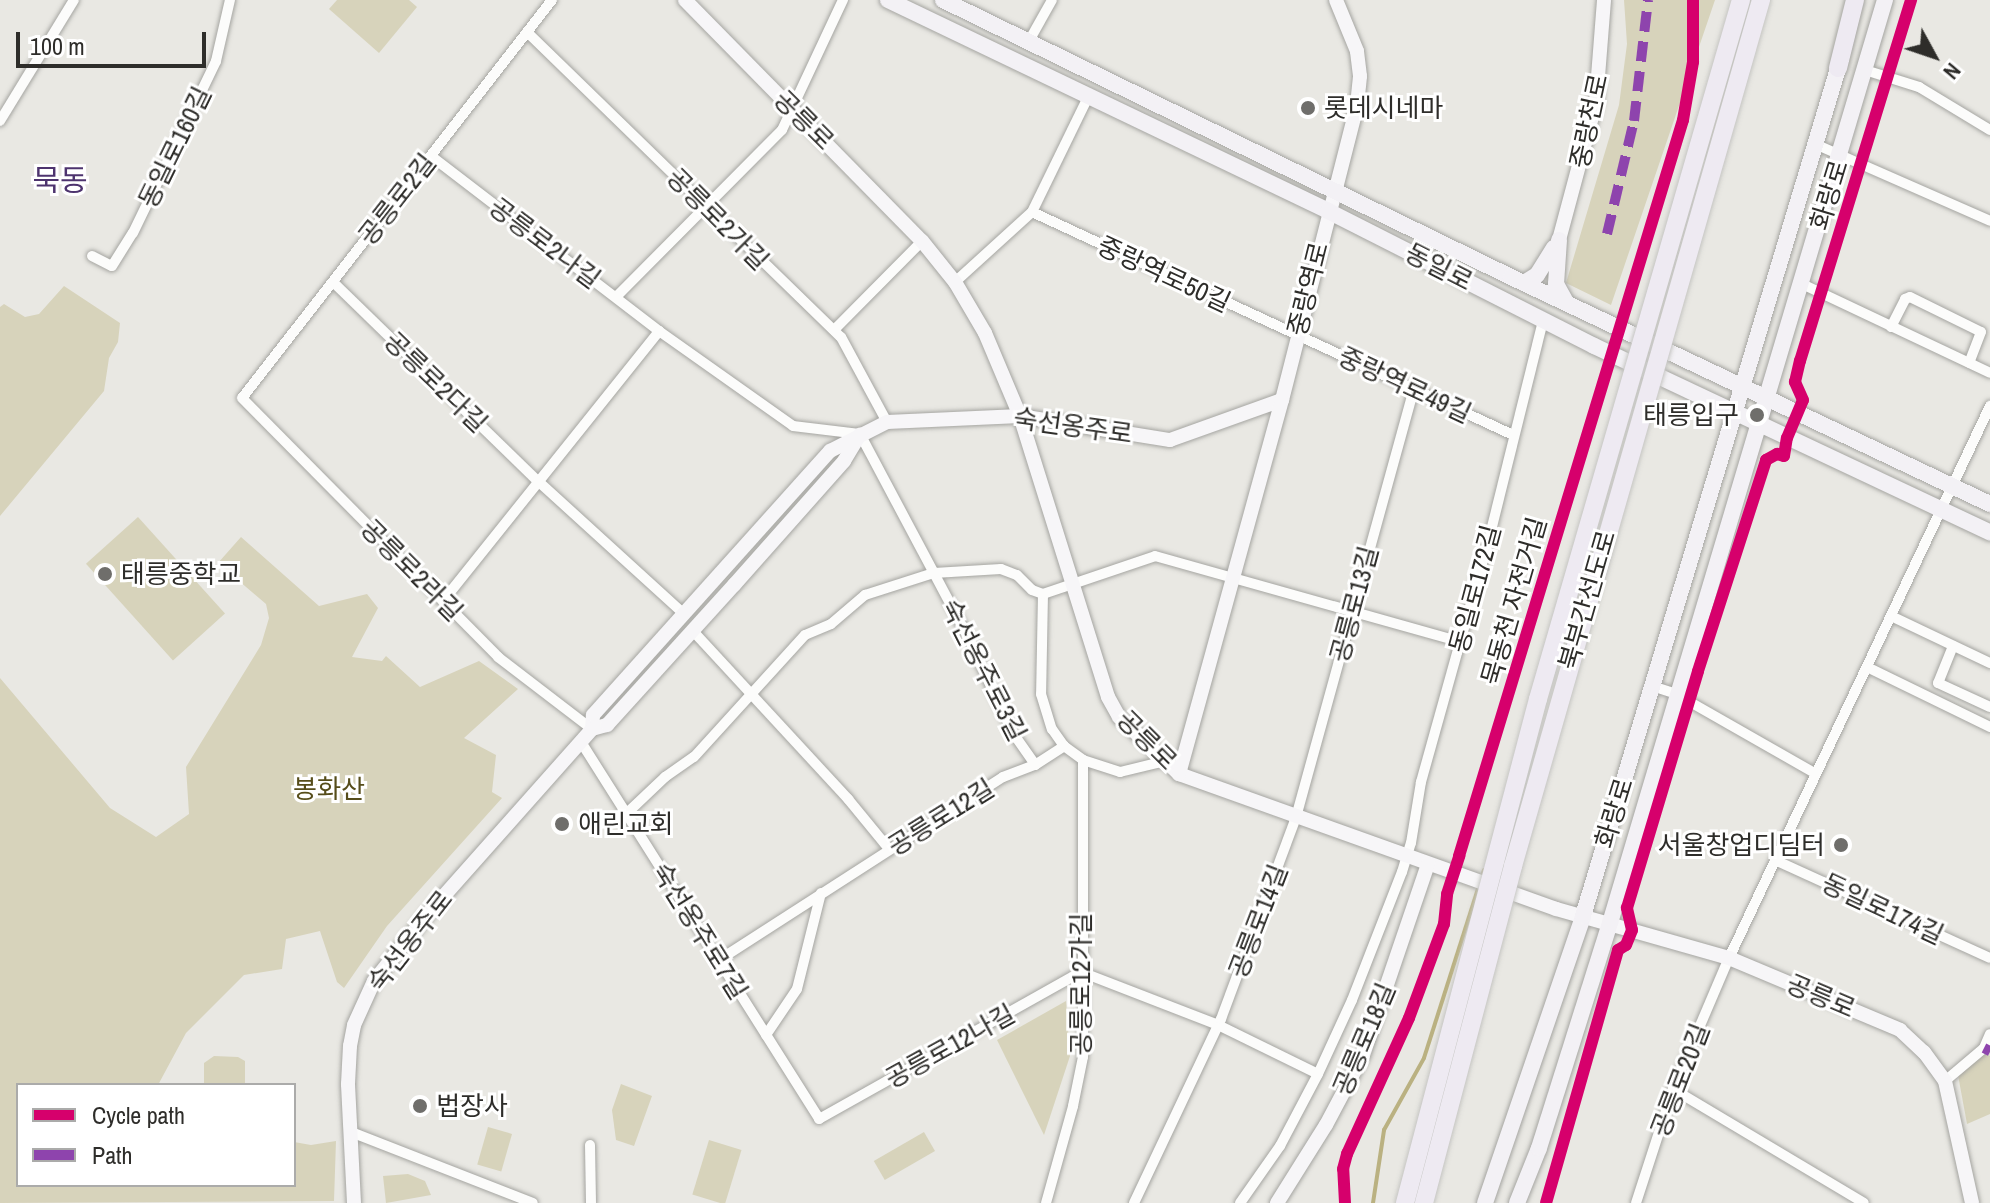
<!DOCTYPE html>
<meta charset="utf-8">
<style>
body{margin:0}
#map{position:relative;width:1990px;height:1203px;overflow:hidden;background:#e9e8e3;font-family:"Archivo Narrow","Noto Sans KR",sans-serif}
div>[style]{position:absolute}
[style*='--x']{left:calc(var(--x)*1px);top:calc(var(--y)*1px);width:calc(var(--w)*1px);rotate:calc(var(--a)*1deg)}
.green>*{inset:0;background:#d7d3bb;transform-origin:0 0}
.stream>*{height:4px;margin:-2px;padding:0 2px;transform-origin:2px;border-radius:2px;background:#bab181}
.roads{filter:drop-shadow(0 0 2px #a5a5a1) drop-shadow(0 0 2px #a5a5a1)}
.street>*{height:10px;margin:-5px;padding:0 5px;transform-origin:5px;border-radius:5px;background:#fcfcfb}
.secondary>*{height:14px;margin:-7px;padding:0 7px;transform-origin:7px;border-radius:7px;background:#f7f6f8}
.primary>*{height:16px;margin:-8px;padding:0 8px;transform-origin:8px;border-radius:8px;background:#f3f1f5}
.highway>*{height:18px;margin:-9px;padding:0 9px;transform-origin:9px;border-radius:9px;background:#eeeaf2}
.bridges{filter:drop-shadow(0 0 2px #c5c5c2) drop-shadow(0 0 2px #c5c5c2)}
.highway-bridge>*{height:18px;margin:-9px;padding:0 9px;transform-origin:9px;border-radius:9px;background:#eeeaf2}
.quiet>*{height:10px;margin-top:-5px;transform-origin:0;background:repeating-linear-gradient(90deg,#8e44ad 0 20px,transparent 0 30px)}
.cycleway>*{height:12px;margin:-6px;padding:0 6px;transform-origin:6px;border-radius:6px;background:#d6006c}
.dots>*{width:22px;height:22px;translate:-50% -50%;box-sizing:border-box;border:4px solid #fff;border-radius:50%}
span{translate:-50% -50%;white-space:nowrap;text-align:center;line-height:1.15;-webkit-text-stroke:6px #fff;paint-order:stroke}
.poi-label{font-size:26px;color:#2e2d2a}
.left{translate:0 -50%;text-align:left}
.right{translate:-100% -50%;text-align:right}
.street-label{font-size:26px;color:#2e2d2a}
.park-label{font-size:26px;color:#564d1a}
.quarter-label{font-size:30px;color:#4d336e}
.legend{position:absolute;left:16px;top:1083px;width:280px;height:104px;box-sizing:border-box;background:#fff;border:2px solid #ababaa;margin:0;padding:10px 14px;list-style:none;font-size:24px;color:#2e2d2a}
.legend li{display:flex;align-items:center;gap:16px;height:40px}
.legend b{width:40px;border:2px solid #ababaa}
.north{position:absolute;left:1894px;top:16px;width:80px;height:80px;-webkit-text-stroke:6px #fff;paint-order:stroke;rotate:130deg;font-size:22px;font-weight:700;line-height:32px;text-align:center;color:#2e2d2a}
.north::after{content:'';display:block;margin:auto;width:28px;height:36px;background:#2e2d2a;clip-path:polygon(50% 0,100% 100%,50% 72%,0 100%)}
.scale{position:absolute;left:16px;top:32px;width:190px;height:36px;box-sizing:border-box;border:4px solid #2e2d2a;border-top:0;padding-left:10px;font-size:24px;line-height:28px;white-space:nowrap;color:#2e2d2a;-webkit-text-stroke:6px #fff;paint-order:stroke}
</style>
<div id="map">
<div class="green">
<i style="clip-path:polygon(337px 0,409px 0,417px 7px,379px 53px,329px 9px)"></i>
<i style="clip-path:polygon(1624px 0,1715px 0,1611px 305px,1566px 283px,1619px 105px,1627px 44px)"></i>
<i style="clip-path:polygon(64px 286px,120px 323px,118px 342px,109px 358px,104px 391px,0 516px,0 307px,4px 304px,25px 317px,39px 314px)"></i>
<i style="left:138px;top:517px;width:130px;height:70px;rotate:48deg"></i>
<i style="clip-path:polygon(241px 537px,319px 606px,367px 594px,378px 608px,352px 657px,382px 661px,386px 656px,420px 687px,479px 661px,518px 689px,464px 738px,496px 755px,492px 792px,502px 798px,387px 926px,344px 988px,337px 982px,320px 931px,286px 939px,282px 969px,244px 975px,186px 1033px,158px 1085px,18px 1085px,18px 1185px,294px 1185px,294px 1142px,311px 1145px,336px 1141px,334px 1201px,0 1203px,0 678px,110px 808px,156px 837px,189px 814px,186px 767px,261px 645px,269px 618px,266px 604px,218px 563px)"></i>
<i style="clip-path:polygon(1066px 1001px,1070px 1056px,1044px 1135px,997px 1040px)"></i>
<i style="clip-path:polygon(1985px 1053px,1990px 1056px,1990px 1114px,1967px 1124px,1958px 1075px)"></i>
<i style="clip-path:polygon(214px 1056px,238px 1057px,245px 1061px,245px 1085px,204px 1085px,204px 1063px)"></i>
<i style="clip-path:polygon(621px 1084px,652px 1096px,634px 1146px,616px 1140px,612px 1110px)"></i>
<i style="left:488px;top:1127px;width:25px;height:39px;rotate:16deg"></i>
<i style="left:924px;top:1132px;width:22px;height:58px;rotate:60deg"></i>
<i style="left:709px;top:1140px;width:34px;height:57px;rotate:17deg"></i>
<i style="clip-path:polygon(408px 1174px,425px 1181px,431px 1195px,386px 1203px,383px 1176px)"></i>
</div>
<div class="stream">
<i style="--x:1704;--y:158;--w:155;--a:-73.1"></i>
<i style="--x:1373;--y:1203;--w:74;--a:-81.4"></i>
<i style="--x:1384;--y:1130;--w:82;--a:-60.9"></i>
<i style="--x:1424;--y:1058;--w:197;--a:-72.3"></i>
</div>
<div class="roads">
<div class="street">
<i style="--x:552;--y:0;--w:504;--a:127.91"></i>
<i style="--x:242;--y:398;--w:364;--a:45.3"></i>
<i style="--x:498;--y:657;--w:118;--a:37.5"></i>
<i style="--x:527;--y:32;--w:438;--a:44.2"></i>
<i style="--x:841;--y:337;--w:97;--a:61.6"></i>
<i style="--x:1029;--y:41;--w:47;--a:-60.7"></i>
<i style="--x:1865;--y:70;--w:57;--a:17.5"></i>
<i style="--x:1919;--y:87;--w:83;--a:31.2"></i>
<i style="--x:0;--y:121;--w:142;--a:-58.6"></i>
<i style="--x:1815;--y:144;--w:191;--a:23.7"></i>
<i style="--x:431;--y:156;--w:287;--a:37.5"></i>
<i style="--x:659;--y:331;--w:164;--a:35.3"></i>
<i style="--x:793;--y:426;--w:67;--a:6.8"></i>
<i style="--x:860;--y:434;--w:237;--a:62"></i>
<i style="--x:971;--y:643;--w:99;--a:65"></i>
<i style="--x:1013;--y:733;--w:39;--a:55"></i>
<i style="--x:1032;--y:212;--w:530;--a:24.87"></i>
<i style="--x:92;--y:256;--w:22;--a:27"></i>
<i style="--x:112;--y:266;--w:39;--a:-58"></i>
<i style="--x:133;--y:233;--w:191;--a:-64.2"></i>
<i style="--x:216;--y:61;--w:63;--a:-77.1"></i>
<i style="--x:333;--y:282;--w:287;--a:44.2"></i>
<i style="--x:539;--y:482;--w:197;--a:42.3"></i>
<i style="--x:955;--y:282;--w:104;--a:-42.3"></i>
<i style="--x:1032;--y:212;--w:130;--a:-64"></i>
<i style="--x:1800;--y:283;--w:210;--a:25.3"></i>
<i style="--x:617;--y:296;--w:234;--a:-45.2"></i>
<i style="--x:782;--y:130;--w:144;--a:-64.9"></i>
<i style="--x:1891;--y:327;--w:31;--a:-63"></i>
<i style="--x:1905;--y:299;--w:5;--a:-22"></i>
<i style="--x:1910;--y:297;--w:79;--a:26.2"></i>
<i style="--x:1981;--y:332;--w:33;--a:111"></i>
<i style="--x:834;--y:330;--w:125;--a:-45.3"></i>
<i style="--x:1043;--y:594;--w:100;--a:91.1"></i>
<i style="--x:1041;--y:694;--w:37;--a:73"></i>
<i style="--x:1052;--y:729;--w:21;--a:55"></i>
<i style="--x:443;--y:601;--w:346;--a:-51.3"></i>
<i style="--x:1891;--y:616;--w:110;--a:25.4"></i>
<i style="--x:693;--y:631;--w:229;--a:47.3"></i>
<i style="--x:848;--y:799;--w:65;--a:50.6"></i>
<i style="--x:1953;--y:646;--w:40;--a:112"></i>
<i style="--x:1938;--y:683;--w:57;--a:24.8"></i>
<i style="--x:1867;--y:667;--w:137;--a:26"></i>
<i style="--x:1652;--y:686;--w:25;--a:18"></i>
<i style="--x:1676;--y:694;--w:161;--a:29.7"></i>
<i style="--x:581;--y:742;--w:446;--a:57.7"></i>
<i style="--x:819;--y:1119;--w:300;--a:-29.3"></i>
<i style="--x:1081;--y:972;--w:147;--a:21.1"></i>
<i style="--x:1218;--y:1025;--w:111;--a:26.1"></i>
<i style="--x:626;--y:814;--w:54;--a:-43.5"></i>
<i style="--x:665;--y:777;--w:35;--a:-35"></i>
<i style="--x:694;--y:757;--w:165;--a:-47.7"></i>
<i style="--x:805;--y:635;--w:28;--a:-23"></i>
<i style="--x:831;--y:624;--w:45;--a:-40.5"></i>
<i style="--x:865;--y:595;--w:72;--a:-17.7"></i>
<i style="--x:934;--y:573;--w:67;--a:-3.4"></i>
<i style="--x:1001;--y:569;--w:17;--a:21"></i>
<i style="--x:1017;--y:575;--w:21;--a:45"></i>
<i style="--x:1032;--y:590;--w:12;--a:20"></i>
<i style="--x:1043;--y:594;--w:118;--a:-18.7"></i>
<i style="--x:1155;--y:556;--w:318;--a:15.7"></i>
<i style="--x:1775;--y:860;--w:236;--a:24.5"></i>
<i style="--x:719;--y:960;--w:338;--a:-32.8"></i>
<i style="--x:1003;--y:777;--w:34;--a:-21"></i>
<i style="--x:1035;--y:765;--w:35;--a:-33"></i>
<i style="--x:1064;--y:746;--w:24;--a:36"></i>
<i style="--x:1083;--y:760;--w:39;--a:18"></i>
<i style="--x:1120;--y:772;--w:46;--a:-13.7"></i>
<i style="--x:766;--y:1035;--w:55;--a:-56"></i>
<i style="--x:797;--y:989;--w:99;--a:-76"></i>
<i style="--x:1945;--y:1081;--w:51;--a:-40.2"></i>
<i style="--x:1984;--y:1048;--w:15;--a:-67"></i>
<i style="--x:1673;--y:1089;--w:222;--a:30.8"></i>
<i style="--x:351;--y:1132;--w:195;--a:21.3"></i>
<i style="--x:590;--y:1145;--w:58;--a:89"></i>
<i style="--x:1046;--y:1203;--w:101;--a:-74.4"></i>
<i style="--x:1073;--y:1106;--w:50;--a:-78.5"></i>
<i style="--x:1083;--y:1057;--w:297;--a:-90"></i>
<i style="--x:1134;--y:1203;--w:204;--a:-64.7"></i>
<i style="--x:1221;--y:1019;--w:215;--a:-69.6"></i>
<i style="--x:1296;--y:817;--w:441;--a:-74.6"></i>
<i style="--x:1240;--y:1203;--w:70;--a:-54.9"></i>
<i style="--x:1280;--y:1146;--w:81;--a:-62.2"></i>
<i style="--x:1318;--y:1074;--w:81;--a:-65.3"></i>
<i style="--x:1352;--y:1000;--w:137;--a:-68.7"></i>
<i style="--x:1402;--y:872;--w:30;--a:-73"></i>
<i style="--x:1411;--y:843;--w:62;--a:-80.7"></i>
<i style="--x:1421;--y:782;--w:252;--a:-74.4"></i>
<i style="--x:1489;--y:539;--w:226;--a:-76.1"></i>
<i style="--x:1636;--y:1203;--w:120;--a:-72"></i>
<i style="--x:1673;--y:1089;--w:142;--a:-66.9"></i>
<i style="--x:1729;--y:958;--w:611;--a:-64.69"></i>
</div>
<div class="secondary">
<i style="--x:685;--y:0;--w:338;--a:45.5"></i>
<i style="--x:922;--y:241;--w:53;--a:51.2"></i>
<i style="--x:955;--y:282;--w:59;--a:59.5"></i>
<i style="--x:985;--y:333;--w:90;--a:67.1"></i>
<i style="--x:1020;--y:416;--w:294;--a:72.6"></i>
<i style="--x:1108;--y:697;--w:23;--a:61"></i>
<i style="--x:1119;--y:717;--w:83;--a:43.5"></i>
<i style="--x:1179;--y:774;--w:400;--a:19.7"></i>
<i style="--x:1556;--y:909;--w:180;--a:15.8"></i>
<i style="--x:1729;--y:958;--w:186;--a:22.8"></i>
<i style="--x:1900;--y:1030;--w:33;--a:43"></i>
<i style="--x:1924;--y:1052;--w:36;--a:54"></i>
<i style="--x:1945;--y:1081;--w:125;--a:77.5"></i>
<i style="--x:1559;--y:240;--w:143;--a:-75"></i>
<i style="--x:1596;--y:102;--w:102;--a:-85.5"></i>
<i style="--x:592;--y:729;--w:14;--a:-86"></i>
<i style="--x:593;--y:715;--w:355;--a:-48.1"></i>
<i style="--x:830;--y:451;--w:64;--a:-27"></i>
<i style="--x:887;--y:422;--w:133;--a:-2.6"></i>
<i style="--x:1020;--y:416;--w:152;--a:9.1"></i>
<i style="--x:1170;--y:440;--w:119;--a:-19.7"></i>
<i style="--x:1179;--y:774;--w:388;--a:-74.6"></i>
<i style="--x:1282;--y:400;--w:304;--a:-75.7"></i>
<i style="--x:1357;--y:105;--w:29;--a:-84"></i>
<i style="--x:1360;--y:76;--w:25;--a:-97"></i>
<i style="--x:1357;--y:51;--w:55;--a:-112.4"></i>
<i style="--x:354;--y:1203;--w:119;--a:-92.9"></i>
<i style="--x:348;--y:1084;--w:38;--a:-87"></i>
<i style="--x:350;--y:1046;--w:21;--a:-79"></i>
<i style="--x:354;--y:1025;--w:48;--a:-65.6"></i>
<i style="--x:374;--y:981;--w:83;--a:-51.3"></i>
<i style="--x:426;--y:916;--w:250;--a:-48.4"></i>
<i style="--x:592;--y:729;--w:16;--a:-15"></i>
<i style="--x:607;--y:725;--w:189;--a:-47.8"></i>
<i style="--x:734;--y:585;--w:166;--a:-48.4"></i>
<i style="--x:844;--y:461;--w:31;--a:-59"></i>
<i style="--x:1277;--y:1203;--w:92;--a:-57.9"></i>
<i style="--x:1326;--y:1125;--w:79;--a:-62.1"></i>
<i style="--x:1363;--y:1055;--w:202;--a:-71.2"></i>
</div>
<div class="primary">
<i style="--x:888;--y:0;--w:488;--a:25.6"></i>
<i style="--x:1328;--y:211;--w:298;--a:26.9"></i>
<i style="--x:1594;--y:346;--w:438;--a:25.2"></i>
<i style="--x:943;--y:0;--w:632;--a:26"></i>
<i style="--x:1511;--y:277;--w:530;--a:25.36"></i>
<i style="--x:1559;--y:240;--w:44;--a:93.9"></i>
<i style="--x:1556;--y:284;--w:21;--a:61"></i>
<i style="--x:1524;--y:283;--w:15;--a:-32"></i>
<i style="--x:1537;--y:275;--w:32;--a:-58"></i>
<i style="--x:1485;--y:1203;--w:303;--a:-71.1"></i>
<i style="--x:1583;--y:916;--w:895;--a:-73.25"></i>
<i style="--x:1517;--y:1203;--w:59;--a:-68.2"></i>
<i style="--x:1539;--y:1148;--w:236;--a:-72.5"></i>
<i style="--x:1610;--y:923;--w:963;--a:-73.41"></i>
</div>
<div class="highway">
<i style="--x:1838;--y:68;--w:70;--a:-76"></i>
</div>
</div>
<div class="bridges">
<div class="highway-bridge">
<i style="--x:1405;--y:1203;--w:521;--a:-75.22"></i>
<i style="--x:1538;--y:699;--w:728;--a:-73.81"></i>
<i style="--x:1424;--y:1203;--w:349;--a:-75.2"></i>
<i style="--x:1513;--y:866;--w:901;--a:-74.02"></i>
</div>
</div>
<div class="quiet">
<i style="--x:1607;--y:234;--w:116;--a:-76.6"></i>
<i style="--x:1634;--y:121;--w:122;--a:-83.4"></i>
<i style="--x:1984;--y:1048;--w:7;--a:27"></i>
</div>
<div class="cycleway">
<i style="--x:1345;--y:1203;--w:34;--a:-93"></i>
<i style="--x:1343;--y:1169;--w:16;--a:-75"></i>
<i style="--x:1347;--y:1154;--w:149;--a:-65.5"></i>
<i style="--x:1409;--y:1018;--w:100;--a:-69.6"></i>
<i style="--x:1444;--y:924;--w:30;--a:-84"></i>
<i style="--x:1447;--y:894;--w:40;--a:-72"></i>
<i style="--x:1459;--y:856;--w:769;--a:-73.07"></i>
<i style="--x:1683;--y:120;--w:59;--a:-80.2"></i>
<i style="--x:1693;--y:62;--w:62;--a:-90"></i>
<i style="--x:1546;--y:1203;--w:263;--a:-74.1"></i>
<i style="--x:1618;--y:950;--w:9;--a:-32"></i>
<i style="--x:1626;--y:945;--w:16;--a:-68"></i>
<i style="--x:1632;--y:930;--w:23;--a:-103"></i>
<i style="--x:1627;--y:908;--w:247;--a:-73.3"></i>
<i style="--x:1698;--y:671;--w:222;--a:-72.1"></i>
<i style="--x:1766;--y:460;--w:13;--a:-29"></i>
<i style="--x:1777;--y:454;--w:7;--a:16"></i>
<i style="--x:1784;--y:456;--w:18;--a:-81"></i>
<i style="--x:1787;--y:438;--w:41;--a:-67.2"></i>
<i style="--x:1803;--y:400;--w:20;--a:-114"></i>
<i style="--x:1795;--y:382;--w:22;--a:-77"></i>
<i style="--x:1800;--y:361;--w:378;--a:-72.9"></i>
</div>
<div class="dots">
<i style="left:1308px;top:108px;background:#6f6e6b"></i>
<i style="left:1757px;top:415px;background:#6f6e6b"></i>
<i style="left:105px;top:574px;background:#6f6e6b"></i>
<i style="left:562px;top:824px;background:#6f6e6b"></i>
<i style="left:1841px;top:845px;background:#6f6e6b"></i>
<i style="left:420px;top:1106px;background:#6f6e6b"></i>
</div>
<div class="poi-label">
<span class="left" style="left:1324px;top:108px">롯데시네마</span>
<span class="right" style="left:1739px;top:415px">태릉입구</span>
<span class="left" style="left:121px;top:574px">태릉중학교</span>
<span class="left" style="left:578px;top:824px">애린교회</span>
<span class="right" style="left:1825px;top:845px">서울창업디딤터</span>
<span class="left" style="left:436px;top:1106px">법장사</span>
</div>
<div class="street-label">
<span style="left:804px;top:120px;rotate:45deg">공릉로</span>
<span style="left:1589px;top:121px;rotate:-78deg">중랑천로</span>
<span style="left:175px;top:147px;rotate:-64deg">동일로160길</span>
<span style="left:1829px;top:195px;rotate:-73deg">화랑로</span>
<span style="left:397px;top:199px;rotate:-52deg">공릉로2길</span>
<span style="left:718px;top:219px;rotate:45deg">공릉로2가길</span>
<span style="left:545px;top:243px;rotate:37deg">공릉로2나길</span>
<span style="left:1439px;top:267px;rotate:27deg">동일로</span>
<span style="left:1164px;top:274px;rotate:25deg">중랑역로50길</span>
<span style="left:1308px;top:289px;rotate:-76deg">중랑역로</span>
<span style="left:436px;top:382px;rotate:44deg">공릉로2다길</span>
<span style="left:1405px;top:385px;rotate:25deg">중랑역로49길</span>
<span style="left:1073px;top:426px;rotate:8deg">숙선옹주로</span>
<span style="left:412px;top:570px;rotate:45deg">공릉로2라길</span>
<span style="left:1475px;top:589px;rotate:-75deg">동일로172길</span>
<span style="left:1587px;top:600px;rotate:-74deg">북부간선도로</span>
<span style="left:1514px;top:601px;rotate:-74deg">묵동천 자전거길</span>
<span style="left:1354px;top:604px;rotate:-75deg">공릉로13길</span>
<span style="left:984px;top:670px;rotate:63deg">숙선옹주로3길</span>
<span style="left:1147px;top:740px;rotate:45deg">공릉로</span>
<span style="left:1614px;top:813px;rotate:-73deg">화랑로</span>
<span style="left:941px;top:817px;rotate:-32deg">공릉로12길</span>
<span style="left:1883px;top:909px;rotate:25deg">동일로174길</span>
<span style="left:1258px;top:921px;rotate:-69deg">공릉로14길</span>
<span style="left:700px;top:931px;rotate:58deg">숙선옹주로7길</span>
<span style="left:410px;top:941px;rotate:-52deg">숙선옹주로</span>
<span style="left:1081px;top:984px;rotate:-90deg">공릉로12가길</span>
<span style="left:1821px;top:996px;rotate:23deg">공릉로</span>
<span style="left:1364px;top:1039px;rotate:-67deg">공릉로18길</span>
<span style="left:950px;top:1046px;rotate:-29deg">공릉로12나길</span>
<span style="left:1680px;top:1080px;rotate:-69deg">공릉로20길</span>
</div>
<div class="park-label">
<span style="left:329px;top:789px">봉화산</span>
</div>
<div class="quarter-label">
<span style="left:60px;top:180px">묵동</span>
</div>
<ul class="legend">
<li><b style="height:10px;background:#d6006c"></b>Cycle path</li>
<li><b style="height:10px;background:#8e44ad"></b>Path</li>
</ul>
<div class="north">N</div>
<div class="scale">100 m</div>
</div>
